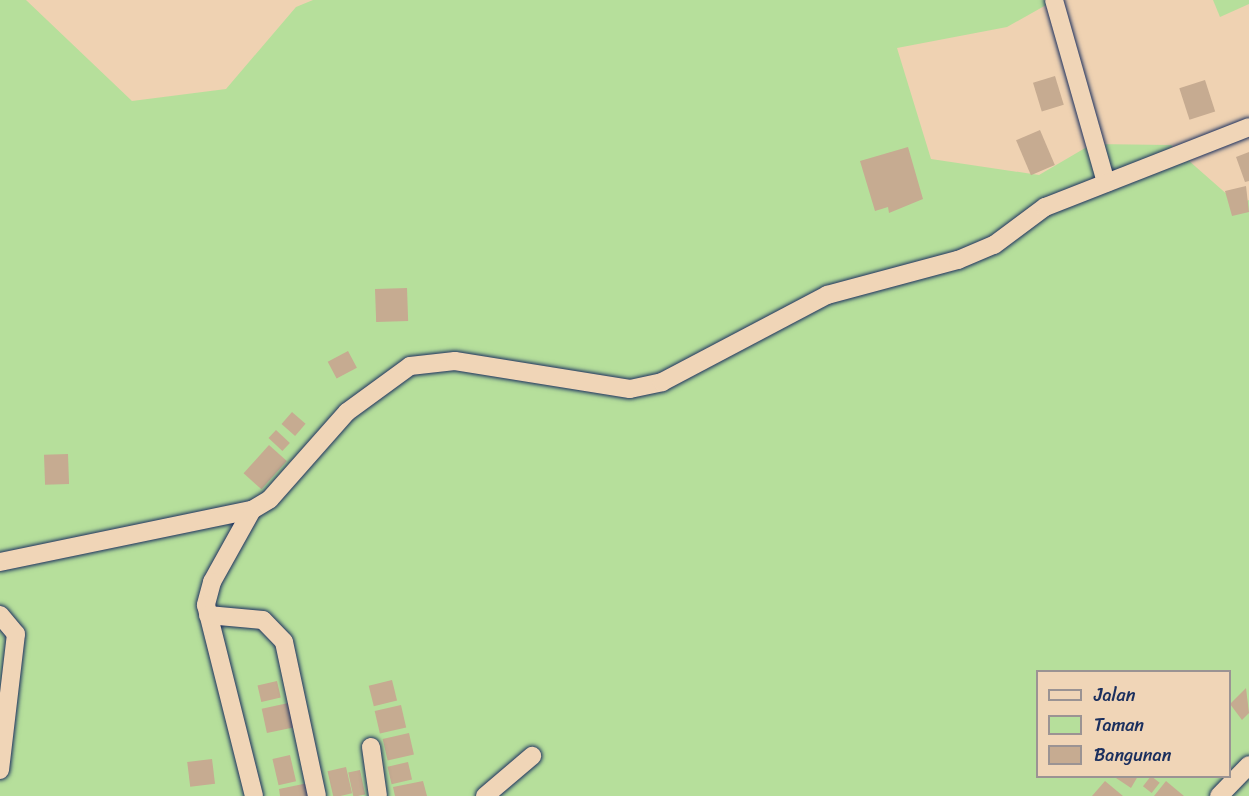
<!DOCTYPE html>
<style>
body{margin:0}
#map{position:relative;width:1249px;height:796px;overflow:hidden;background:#efd2b2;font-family:Sriracha,sans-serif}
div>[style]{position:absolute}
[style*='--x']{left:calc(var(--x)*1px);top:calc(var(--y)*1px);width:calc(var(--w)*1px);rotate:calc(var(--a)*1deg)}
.green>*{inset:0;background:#b6df9b}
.building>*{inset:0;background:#c6ab91;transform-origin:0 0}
.roads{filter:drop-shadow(0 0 2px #1b2f5e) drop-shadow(0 0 2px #1b2f5e)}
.street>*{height:18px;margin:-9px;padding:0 9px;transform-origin:9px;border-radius:9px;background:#f0d5b7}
span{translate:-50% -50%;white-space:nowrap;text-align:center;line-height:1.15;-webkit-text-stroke:5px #f0d5b7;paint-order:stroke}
.legend{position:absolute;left:1036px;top:670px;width:195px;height:108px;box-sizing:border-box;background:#f0d5b7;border:2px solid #9b9393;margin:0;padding:8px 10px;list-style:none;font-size:18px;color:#1b2f5e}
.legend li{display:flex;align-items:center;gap:12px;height:30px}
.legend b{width:30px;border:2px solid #9b9393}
</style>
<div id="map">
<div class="green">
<i style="clip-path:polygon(evenodd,0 0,26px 0,132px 101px,226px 89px,296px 7px,313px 0,1055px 0,1007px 27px,897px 48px,931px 159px,1039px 175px,1092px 144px,1171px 145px,1238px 204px,1249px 200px,1249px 796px,0 796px,0 0,1038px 672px,1230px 672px,1230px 776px,1038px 776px,1038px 672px)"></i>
<i style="clip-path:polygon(1213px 0,1249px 0,1249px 4px,1220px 17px)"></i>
</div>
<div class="building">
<i style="left:1055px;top:76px;width:30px;height:23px;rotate:73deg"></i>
<i style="left:1205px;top:80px;width:33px;height:27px;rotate:72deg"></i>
<i style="left:1040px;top:130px;width:38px;height:26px;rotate:67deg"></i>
<i style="clip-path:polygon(908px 147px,923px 199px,889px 213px,888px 207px,875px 211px,860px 161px)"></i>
<i style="clip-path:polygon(1249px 152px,1249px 181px,1245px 182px,1236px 157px)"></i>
<i style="clip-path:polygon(1246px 186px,1249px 212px,1232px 216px,1225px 191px)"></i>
<i style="left:407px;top:288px;width:33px;height:32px;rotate:88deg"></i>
<i style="left:348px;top:351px;width:19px;height:23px;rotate:62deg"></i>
<i style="left:292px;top:412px;width:18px;height:16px;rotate:41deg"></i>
<i style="left:276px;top:430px;width:19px;height:11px;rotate:43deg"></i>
<i style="left:269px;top:445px;width:24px;height:38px;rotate:42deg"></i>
<i style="left:68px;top:454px;width:30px;height:24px;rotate:88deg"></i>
<i style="left:392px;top:680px;width:21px;height:24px;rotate:76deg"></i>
<i style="left:277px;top:681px;width:17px;height:20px;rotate:77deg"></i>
<i style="clip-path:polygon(1246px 688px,1249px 713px,1242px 720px,1230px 704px)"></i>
<i style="left:293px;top:702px;width:25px;height:32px;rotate:78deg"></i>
<i style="left:401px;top:705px;width:23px;height:27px;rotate:77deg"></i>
<i style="left:409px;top:733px;width:22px;height:27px;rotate:77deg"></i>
<i style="left:290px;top:755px;width:27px;height:18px;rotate:77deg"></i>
<i style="left:212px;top:759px;width:25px;height:25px;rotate:83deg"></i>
<i style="left:408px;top:762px;width:18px;height:21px;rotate:77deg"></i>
<i style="left:346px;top:767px;width:27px;height:19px;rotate:77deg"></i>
<i style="left:360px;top:770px;width:25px;height:12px;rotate:78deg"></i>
<i style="clip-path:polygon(1113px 776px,1138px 776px,1131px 788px)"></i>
<i style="left:1151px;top:776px;width:11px;height:13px;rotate:38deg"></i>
<i style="clip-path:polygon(423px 781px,427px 796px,395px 796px,393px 787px)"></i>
<i style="clip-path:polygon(1105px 781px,1123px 796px,1092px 796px)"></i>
<i style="clip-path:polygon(1166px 781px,1184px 796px,1154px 796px)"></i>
<i style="clip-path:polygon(308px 783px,311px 796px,280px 796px,279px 789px)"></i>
</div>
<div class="roads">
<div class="street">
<i style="--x:1054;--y:0;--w:190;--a:74.1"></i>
<i style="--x:252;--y:510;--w:82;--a:119.1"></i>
<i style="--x:212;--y:582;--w:24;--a:105"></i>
<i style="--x:206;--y:605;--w:197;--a:75.9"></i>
<i style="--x:0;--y:562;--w:257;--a:-11.7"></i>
<i style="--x:252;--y:510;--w:21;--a:-31"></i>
<i style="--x:270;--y:499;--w:116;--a:-48.5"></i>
<i style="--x:347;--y:412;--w:78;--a:-36.1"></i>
<i style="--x:410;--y:366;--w:45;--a:-6.3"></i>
<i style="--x:455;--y:361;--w:177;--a:9.1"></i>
<i style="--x:630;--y:389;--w:33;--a:-12"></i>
<i style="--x:662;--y:382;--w:187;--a:-27.8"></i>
<i style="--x:827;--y:295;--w:136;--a:-15"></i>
<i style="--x:958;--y:260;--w:39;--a:-23"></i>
<i style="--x:994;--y:245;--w:64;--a:-36.7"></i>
<i style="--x:1045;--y:207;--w:219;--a:-21.4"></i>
<i style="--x:208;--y:615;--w:55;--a:5.2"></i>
<i style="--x:263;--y:620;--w:30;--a:46"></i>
<i style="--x:284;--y:642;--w:157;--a:77.9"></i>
<i style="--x:371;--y:747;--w:49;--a:81.9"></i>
<i style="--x:0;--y:770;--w:137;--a:-83.3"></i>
<i style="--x:16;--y:634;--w:25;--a:-130"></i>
<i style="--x:485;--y:796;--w:62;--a:-40.4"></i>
<i style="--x:1219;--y:796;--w:43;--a:-45.9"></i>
</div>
</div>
<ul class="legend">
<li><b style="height:8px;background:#f0d5b7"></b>Jalan</li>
<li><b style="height:16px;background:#b6df9b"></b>Taman</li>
<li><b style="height:16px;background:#c6ab91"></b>Bangunan</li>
</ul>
</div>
